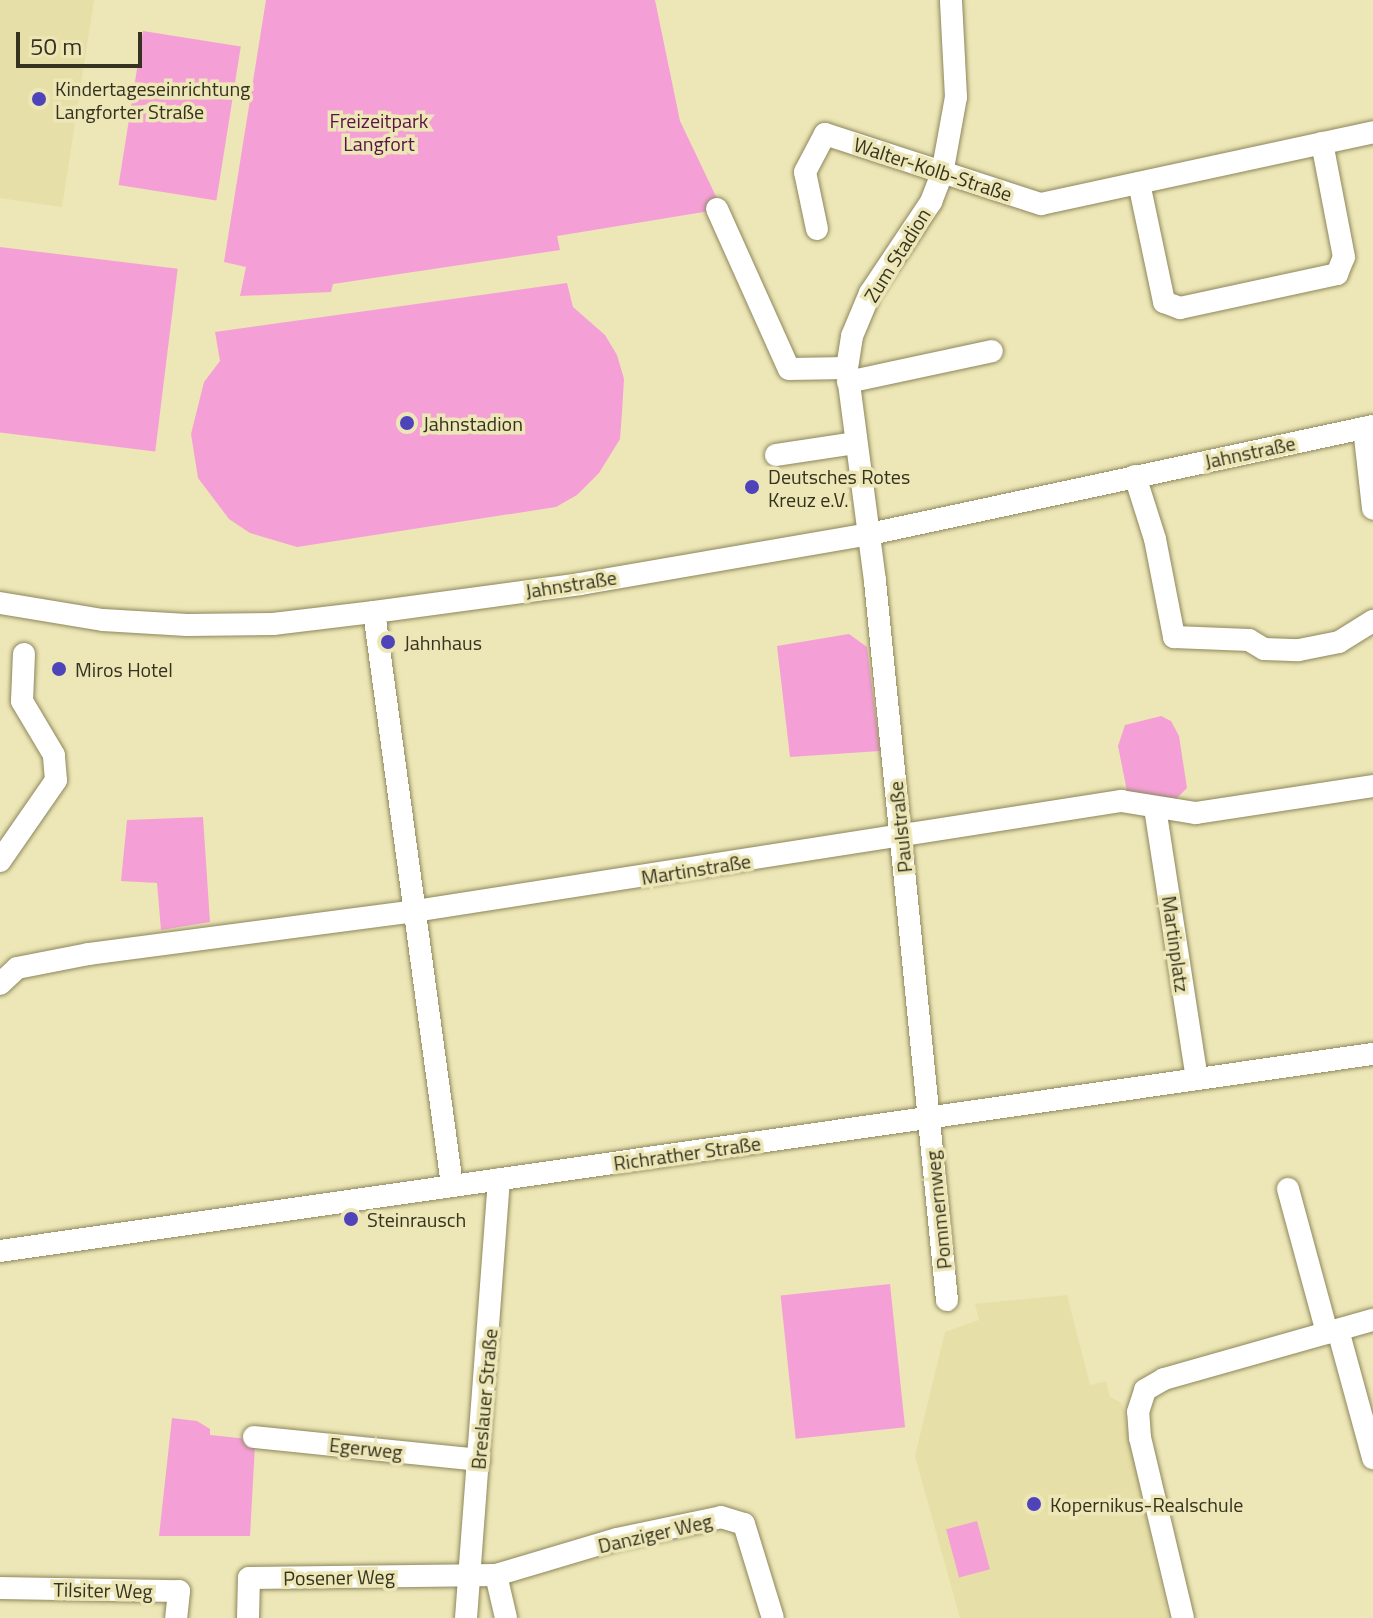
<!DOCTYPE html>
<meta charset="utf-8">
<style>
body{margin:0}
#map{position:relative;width:1373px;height:1618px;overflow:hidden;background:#ede6b7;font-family:"Titillium Web",sans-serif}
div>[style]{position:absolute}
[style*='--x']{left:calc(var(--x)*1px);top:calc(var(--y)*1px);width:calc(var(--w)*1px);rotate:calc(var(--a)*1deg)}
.built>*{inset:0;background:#e6dfa7}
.green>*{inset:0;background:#f4a0d6;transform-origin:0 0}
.roads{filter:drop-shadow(0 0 2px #8d875b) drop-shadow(0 0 2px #8d875b)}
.minor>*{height:22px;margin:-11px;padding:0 11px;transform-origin:11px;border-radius:11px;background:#fff}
.dots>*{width:22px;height:22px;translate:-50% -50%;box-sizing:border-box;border:4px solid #ede6b7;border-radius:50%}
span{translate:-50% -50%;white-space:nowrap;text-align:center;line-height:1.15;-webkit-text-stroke:7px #ede6b7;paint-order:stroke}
.poi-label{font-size:20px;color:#35321f}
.left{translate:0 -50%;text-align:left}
.park-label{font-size:20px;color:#5a1346}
.street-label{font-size:20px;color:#35321f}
.scale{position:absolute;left:16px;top:32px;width:126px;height:36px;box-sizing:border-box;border:4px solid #35321f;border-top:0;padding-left:10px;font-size:24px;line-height:28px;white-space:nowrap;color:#35321f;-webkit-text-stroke:6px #ede6b7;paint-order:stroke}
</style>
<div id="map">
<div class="built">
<i style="clip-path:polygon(0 0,94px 0,62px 207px,0 198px)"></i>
<i style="clip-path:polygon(1067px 1295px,1090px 1385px,1106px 1381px,1110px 1397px,1122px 1403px,1168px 1618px,960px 1618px,915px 1456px,945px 1332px,979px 1320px,975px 1304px)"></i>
</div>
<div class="green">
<i style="clip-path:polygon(266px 0,655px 0,680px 121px,722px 209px,557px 236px,560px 250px,333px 284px,331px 292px,240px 296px,246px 267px,224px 262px)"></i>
<i style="left:143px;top:31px;width:99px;height:156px;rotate:9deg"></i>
<i style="left:0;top:247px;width:179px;height:184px;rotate:7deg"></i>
<i style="clip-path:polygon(567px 283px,573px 307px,605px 335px,617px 355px,624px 379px,622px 412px,620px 439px,599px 473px,577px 495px,556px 507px,297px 547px,250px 533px,229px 519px,198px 478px,191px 434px,204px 382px,220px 361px,215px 332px)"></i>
<i style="clip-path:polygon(849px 634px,867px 647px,880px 751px,790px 757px,777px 646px)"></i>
<i style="clip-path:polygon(1161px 716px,1171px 721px,1179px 736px,1187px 788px,1175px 800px,1127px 791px,1118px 746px,1125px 725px)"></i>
<i style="clip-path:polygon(203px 817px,210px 922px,161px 930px,157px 883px,121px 881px,127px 820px)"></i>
<i style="left:890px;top:1284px;width:144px;height:110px;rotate:84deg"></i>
<i style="clip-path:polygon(172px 1418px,197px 1421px,210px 1429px,210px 1435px,248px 1439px,255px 1445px,250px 1536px,159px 1536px)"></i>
<i style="left:977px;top:1521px;width:50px;height:32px;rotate:75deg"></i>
</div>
<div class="roads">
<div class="minor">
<i style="--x:1139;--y:183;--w:122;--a:78.1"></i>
<i style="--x:1164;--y:302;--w:17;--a:21"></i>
<i style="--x:1180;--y:308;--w:161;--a:-12.2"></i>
<i style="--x:1337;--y:274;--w:18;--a:-68"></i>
<i style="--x:1344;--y:257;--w:116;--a:-100.9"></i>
<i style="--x:717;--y:209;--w:175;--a:65.8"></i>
<i style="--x:789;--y:369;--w:58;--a:-1"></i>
<i style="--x:817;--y:229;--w:58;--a:-101.9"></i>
<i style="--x:805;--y:172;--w:43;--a:-62.2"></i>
<i style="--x:825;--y:134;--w:227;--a:18"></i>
<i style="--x:1041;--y:204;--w:340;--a:-12.2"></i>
<i style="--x:848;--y:382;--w:147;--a:-12.1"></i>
<i style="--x:1364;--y:428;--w:81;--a:83.6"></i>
<i style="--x:776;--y:455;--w:80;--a:-8.6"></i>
<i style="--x:1135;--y:476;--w:66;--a:72.4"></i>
<i style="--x:1155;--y:539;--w:100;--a:79"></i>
<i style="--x:1174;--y:637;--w:75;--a:2.3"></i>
<i style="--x:1249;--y:640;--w:17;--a:31"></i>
<i style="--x:1264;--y:649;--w:35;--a:2"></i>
<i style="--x:1299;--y:650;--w:41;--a:-11.3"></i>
<i style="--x:1339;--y:642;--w:40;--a:-32"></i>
<i style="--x:0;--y:603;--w:104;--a:9.4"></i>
<i style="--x:103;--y:620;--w:84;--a:3.4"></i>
<i style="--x:187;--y:625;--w:86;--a:-0.7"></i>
<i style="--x:273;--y:624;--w:102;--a:-6.8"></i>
<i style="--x:374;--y:612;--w:208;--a:-7.7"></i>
<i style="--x:580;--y:584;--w:294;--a:-9.8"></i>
<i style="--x:870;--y:534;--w:514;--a:-12.12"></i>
<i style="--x:374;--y:612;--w:578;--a:82.25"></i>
<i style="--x:1155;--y:808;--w:274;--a:81.2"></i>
<i style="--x:0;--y:861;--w:98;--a:-55.3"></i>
<i style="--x:56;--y:780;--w:25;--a:-95"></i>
<i style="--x:54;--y:755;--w:63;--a:-120.7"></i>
<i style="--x:22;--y:701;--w:47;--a:-87.6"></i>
<i style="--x:0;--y:984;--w:23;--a:-43"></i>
<i style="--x:17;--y:968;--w:73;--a:-11"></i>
<i style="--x:89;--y:954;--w:329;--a:-7.5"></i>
<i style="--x:415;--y:911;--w:715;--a:-8.86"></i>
<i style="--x:1121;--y:801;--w:76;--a:9.1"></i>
<i style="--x:1196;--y:813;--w:179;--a:-8.7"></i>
<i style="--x:1288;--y:1189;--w:149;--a:74.8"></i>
<i style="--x:0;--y:1251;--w:1387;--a:-8.17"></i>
<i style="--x:947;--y:1300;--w:723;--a:-95.72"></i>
<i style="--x:875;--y:581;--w:215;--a:-97.5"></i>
<i style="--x:847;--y:368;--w:32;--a:-81"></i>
<i style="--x:852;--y:336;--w:47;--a:-67.3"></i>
<i style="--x:870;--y:293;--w:110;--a:-56.2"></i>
<i style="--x:931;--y:202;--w:30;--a:-69"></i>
<i style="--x:942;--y:174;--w:78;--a:-79.7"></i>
<i style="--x:956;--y:97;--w:97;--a:-93"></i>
<i style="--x:1338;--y:1330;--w:133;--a:74.7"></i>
<i style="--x:254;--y:1437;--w:226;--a:5.8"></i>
<i style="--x:496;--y:1575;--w:44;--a:76.9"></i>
<i style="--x:0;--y:1588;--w:179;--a:1"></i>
<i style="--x:179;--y:1591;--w:27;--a:96"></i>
<i style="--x:248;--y:1618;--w:40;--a:-88.6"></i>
<i style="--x:249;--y:1578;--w:247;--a:-0.7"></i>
<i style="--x:496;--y:1575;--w:126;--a:-16.6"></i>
<i style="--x:617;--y:1539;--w:106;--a:-11.9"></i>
<i style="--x:721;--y:1517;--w:24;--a:17"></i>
<i style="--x:744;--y:1524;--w:98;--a:72.9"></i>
<i style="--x:466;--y:1618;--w:440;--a:-85.7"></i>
<i style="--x:1183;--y:1618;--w:185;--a:-103.4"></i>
<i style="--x:1140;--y:1438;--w:26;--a:-94"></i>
<i style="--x:1138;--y:1412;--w:23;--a:-72"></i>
<i style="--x:1145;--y:1390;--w:22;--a:-30"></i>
<i style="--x:1164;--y:1379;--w:217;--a:-15.8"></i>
</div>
</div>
<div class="dots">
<i style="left:39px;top:99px;background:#4f43ba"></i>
<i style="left:407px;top:423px;background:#4f43ba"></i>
<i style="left:752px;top:487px;background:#4f43ba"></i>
<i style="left:388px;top:642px;background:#4f43ba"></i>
<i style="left:59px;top:669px;background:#4f43ba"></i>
<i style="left:351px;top:1219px;background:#4f43ba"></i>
<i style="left:1034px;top:1504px;background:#4f43ba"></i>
</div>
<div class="poi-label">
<span class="left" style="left:55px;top:100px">Kindertageseinrichtung<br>Langforter Straße</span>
<span class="left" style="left:423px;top:423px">Jahnstadion</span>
<span class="left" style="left:768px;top:488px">Deutsches Rotes<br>Kreuz e.V.</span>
<span class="left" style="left:404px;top:642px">Jahnhaus</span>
<span class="left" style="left:75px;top:669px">Miros Hotel</span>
<span class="left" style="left:367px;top:1219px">Steinrausch</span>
<span class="left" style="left:1050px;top:1504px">Kopernikus-Realschule</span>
</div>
<div class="park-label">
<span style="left:379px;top:132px">Freizeitpark<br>Langfort</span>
</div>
<div class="street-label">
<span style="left:933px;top:169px;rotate:18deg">Walter-Kolb-Straße</span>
<span style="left:897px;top:255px;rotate:-58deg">Zum Stadion</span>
<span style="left:1250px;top:452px;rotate:-12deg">Jahnstraße</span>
<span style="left:571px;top:584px;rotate:-9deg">Jahnstraße</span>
<span style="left:900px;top:827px;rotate:-96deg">Paulstraße</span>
<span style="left:696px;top:869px;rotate:-9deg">Martinstraße</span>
<span style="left:1176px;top:944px;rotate:82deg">Martinplatz</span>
<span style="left:687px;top:1153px;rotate:-8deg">Richrather Straße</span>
<span style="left:938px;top:1210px;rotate:-96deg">Pommernweg</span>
<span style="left:484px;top:1399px;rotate:-85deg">Breslauer Straße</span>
<span style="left:366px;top:1448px;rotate:6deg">Egerweg</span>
<span style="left:655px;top:1533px;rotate:-13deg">Danziger Weg</span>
<span style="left:339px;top:1577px;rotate:-1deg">Posener Weg</span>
<span style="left:103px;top:1590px;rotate:1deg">Tilsiter Weg</span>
</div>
<div class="scale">50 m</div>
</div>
